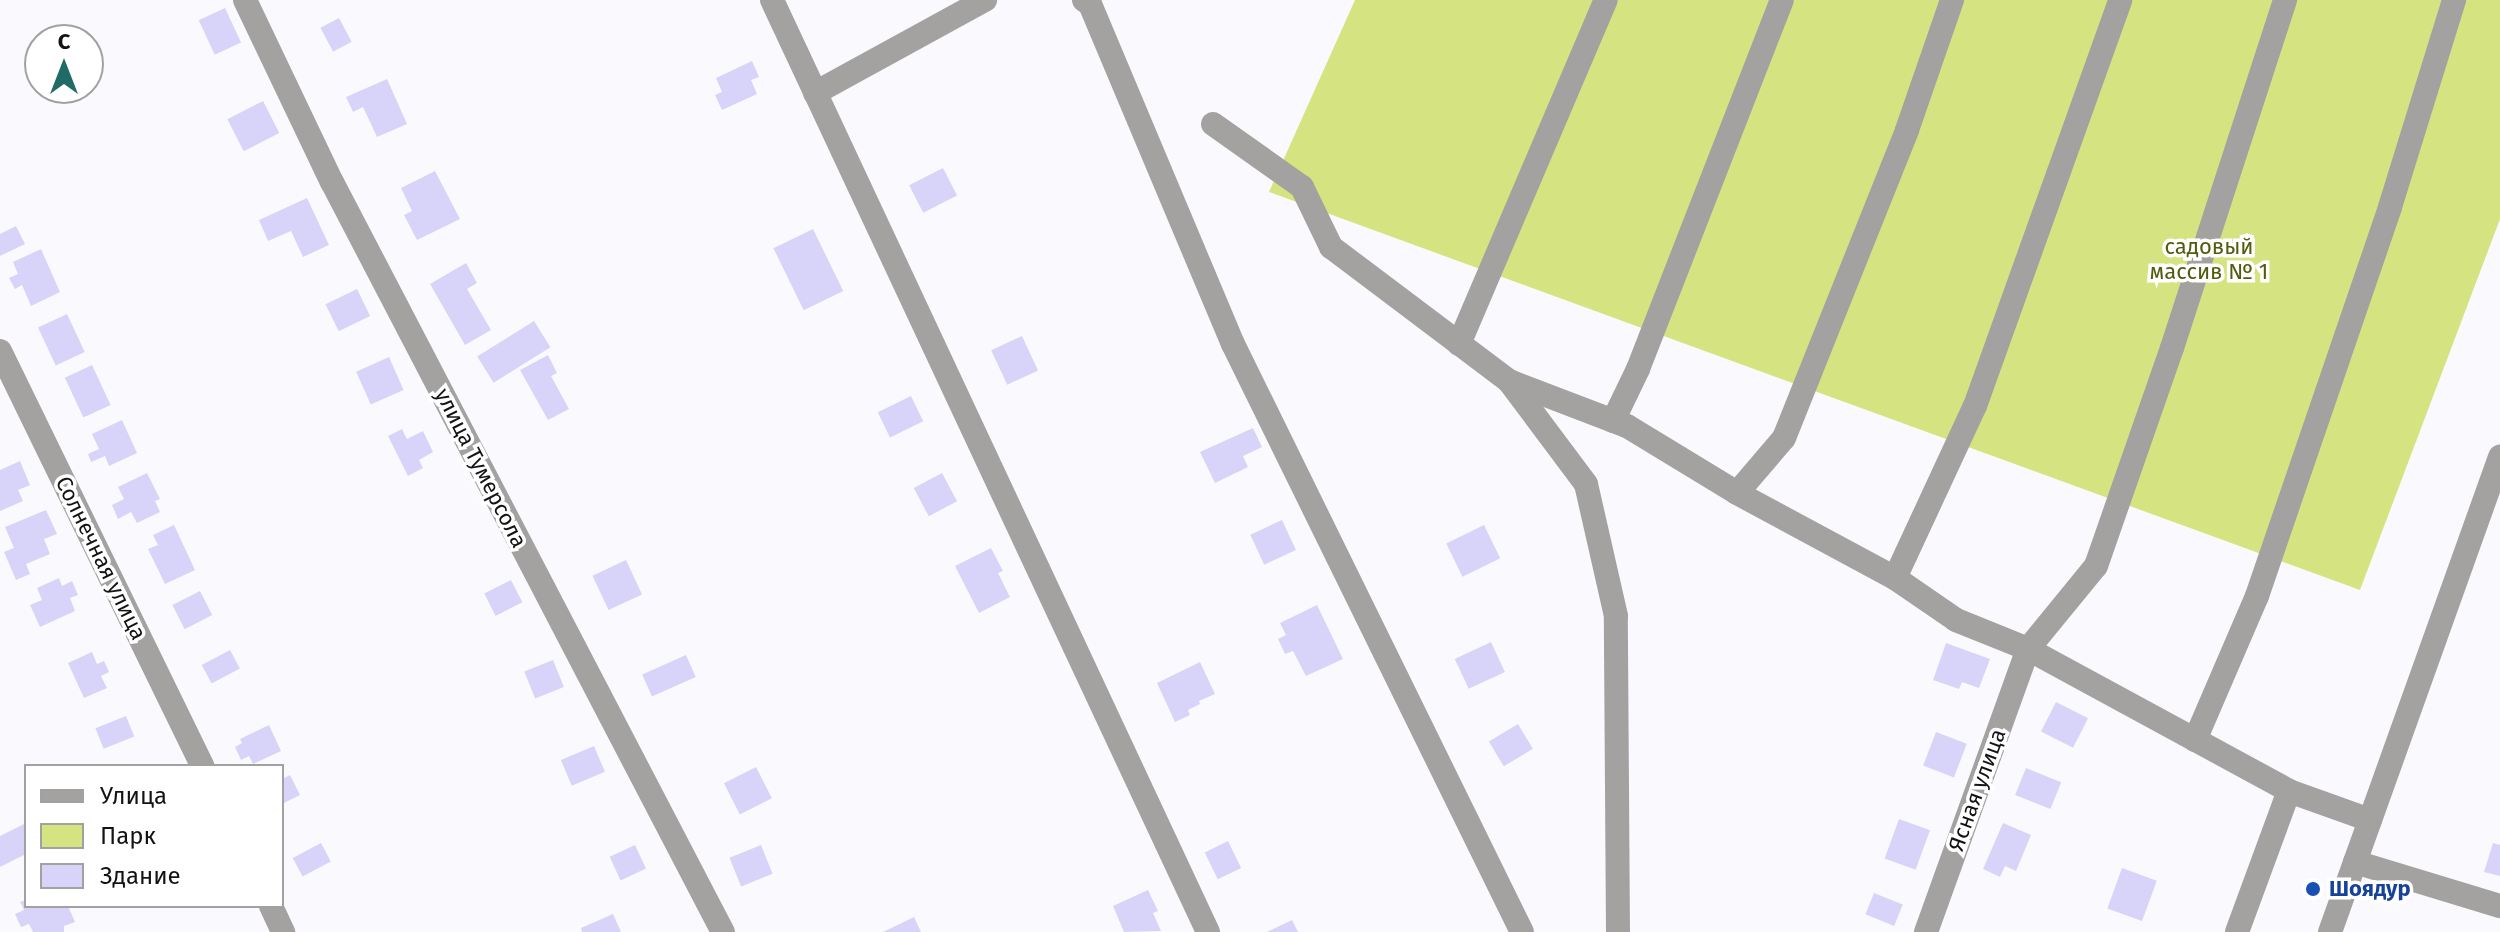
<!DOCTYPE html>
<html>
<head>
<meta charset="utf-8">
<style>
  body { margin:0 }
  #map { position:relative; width:2500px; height:932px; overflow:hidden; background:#fafafe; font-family:"Fira Sans",sans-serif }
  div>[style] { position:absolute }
  .green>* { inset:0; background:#d6e381 }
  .building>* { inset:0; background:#d8d3f9; transform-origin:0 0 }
  .minor>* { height:24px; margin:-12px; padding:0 12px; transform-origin:12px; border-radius:12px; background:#a3a2a1 }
  .dots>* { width:22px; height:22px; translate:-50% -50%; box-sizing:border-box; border:4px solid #fff; border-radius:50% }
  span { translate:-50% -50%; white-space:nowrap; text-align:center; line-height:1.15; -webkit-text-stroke:7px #fff; paint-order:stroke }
  .park-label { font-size:22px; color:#545b0f }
  .street-label { font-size:22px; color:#131314 }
  .transit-label { font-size:22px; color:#164399; font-weight:700 }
  .left { translate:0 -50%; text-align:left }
  .legend { position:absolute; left:24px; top:764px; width:260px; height:144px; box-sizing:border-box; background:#fff; border:2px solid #a1a1a1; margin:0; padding:10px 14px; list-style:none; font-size:24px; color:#131314 }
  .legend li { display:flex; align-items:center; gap:16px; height:40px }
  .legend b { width:40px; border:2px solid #a1a1a1 }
  .north { position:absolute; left:24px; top:24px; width:80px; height:80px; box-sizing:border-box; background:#fff; border:2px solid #a1a1a1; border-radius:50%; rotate:0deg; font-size:22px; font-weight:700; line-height:32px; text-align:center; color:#131314 }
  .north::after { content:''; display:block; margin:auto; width:28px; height:36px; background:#216b66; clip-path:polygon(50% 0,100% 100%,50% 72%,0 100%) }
</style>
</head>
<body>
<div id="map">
  <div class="green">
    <i style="clip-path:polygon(1355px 0,2500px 0,2500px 219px,2360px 590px,1269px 192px)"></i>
  </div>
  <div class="building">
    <i style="left:225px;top:8px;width:38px;height:29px;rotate:65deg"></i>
    <i style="left:339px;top:18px;width:27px;height:21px;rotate:62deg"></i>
    <i style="clip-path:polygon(752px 61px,759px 77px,751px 80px,757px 94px,722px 110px,715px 95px,722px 92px,716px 78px)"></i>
    <i style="clip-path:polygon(387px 79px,407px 124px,377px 137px,363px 107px,353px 112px,346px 97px)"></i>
    <i style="left:263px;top:101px;width:36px;height:40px;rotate:63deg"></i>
    <i style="left:943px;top:168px;width:31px;height:38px;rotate:63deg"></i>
    <i style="clip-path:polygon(435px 171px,460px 219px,417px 240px,404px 215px,412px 211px,401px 188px)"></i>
    <i style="clip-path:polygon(307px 198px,329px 245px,303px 257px,291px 231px,268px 241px,259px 220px)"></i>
    <i style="clip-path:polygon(16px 226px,25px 244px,0 256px,0 234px)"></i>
    <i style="left:813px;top:229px;width:69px;height:44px;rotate:64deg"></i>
    <i style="clip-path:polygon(41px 249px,60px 292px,31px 306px,22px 285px,15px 289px,9px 278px,18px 274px,13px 262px)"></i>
    <i style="clip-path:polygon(466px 263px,477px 283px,467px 289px,491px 330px,465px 345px,430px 284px)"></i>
    <i style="left:357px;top:289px;width:30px;height:35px;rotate:64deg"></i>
    <i style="left:67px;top:314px;width:42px;height:32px;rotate:65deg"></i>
    <i style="left:534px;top:321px;width:31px;height:67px;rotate:58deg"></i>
    <i style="left:1022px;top:336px;width:38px;height:34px;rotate:65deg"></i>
    <i style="clip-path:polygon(548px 355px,557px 373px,551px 376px,569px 409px,548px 420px,520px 370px)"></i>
    <i style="left:389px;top:357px;width:36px;height:36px;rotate:66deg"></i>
    <i style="left:92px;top:365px;width:44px;height:30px;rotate:65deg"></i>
    <i style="left:911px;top:396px;width:28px;height:37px;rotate:64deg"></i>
    <i style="clip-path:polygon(122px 420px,137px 453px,109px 466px,105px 456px,91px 462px,88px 454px,99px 449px,92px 434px)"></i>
    <i style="clip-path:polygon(1253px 428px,1262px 447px,1243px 456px,1248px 467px,1215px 483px,1200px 452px)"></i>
    <i style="clip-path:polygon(402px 429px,407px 439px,423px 431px,433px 452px,419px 460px,423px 468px,408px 476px,388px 436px)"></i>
    <i style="clip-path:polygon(20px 461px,30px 485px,18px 490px,23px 501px,0 511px,0 470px)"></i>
    <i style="clip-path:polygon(147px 473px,160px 499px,155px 501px,160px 512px,137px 523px,131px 512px,118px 519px,112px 505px,124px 499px,118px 487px)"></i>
    <i style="left:942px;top:473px;width:32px;height:32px;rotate:62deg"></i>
    <i style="clip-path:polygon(46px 510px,57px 534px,44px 539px,50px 554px,26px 564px,30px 574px,16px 580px,4px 552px,14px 548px,5px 527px)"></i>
    <i style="left:1282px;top:520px;width:33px;height:35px;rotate:65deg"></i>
    <i style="clip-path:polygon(174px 525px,195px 570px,165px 584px,148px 549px,158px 545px,153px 535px)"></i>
    <i style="left:1484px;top:525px;width:37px;height:42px;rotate:64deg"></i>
    <i style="clip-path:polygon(991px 548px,1003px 571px,998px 573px,1010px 597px,979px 613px,955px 566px)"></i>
    <i style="left:626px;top:560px;width:38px;height:37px;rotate:65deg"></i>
    <i style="clip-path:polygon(59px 578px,62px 586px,72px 581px,78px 595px,70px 598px,75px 611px,40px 627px,30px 605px,42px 600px,37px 588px)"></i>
    <i style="left:511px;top:580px;width:25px;height:30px;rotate:63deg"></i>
    <i style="left:200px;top:591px;width:27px;height:31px;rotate:63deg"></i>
    <i style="clip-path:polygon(1317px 605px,1343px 659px,1306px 676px,1293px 651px,1285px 654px,1278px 639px,1286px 635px,1280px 623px)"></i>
    <i style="left:1491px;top:642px;width:33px;height:40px;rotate:65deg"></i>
    <i style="clip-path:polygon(1946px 643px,1990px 659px,1979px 688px,1962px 682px,1959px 689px,1933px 680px)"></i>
    <i style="left:230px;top:650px;width:21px;height:32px;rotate:62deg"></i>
    <i style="clip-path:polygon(92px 652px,97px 664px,104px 661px,109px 672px,101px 676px,107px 688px,84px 698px,68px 663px)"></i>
    <i style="left:686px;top:655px;width:24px;height:48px;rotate:66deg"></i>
    <i style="left:553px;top:660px;width:29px;height:31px;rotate:68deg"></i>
    <i style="clip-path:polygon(1200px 662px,1215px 694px,1199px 701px,1200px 704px,1188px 710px,1190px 715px,1175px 722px,1157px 683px)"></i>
    <i style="left:2056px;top:702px;width:36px;height:33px;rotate:27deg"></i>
    <i style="left:126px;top:716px;width:22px;height:33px;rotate:68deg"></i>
    <i style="left:1518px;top:724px;width:29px;height:34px;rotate:59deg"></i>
    <i style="clip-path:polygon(269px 725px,281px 751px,253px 764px,249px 756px,241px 760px,235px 747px,242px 743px,240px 739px)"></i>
    <i style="left:1936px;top:732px;width:33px;height:36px;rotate:21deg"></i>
    <i style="left:594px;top:746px;width:28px;height:36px;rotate:67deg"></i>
    <i style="left:756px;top:767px;width:35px;height:36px;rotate:63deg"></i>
    <i style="left:2026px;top:768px;width:38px;height:29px;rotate:22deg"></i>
    <i style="clip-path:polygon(290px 775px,300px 795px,282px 804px,282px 779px)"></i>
    <i style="left:1899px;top:819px;width:33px;height:42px;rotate:20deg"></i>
    <i style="clip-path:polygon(26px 823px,26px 854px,0 867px,0 836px)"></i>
    <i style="clip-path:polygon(2003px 823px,2031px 835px,2016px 871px,2005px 866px,2000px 877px,1983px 869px)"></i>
    <i style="left:1228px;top:841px;width:30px;height:26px;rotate:64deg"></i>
    <i style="left:321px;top:843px;width:21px;height:32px;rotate:62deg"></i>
    <i style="clip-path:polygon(2493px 843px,2500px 845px,2500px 876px,2484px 872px)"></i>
    <i style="left:635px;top:845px;width:26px;height:28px;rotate:65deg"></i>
    <i style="left:761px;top:845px;width:31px;height:34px;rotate:68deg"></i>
    <i style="left:2122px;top:868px;width:37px;height:43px;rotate:20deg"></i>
    <i style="clip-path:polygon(1148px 890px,1158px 911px,1153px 913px,1161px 931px,1124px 932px,1113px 906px)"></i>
    <i style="left:1874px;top:893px;width:31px;height:23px;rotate:22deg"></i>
    <i style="clip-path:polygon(26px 900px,26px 906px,68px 906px,75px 922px,64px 926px,64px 932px,33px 932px,29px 924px,21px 927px,15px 914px,24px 910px,20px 902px)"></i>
    <i style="clip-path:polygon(613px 914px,621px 932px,582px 932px,581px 928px)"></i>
    <i style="clip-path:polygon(914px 917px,921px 932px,883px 932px)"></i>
    <i style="clip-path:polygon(1292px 920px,1298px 932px,1267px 932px)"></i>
  </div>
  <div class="minor">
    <i style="left:245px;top:0;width:202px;rotate:64.5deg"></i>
    <i style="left:332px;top:182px;width:846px;rotate:62.47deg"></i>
    <i style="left:772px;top:0;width:1029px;rotate:64.93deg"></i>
    <i style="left:1084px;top:0;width:7px;rotate:34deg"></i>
    <i style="left:1090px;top:4px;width:369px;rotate:67.2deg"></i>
    <i style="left:1233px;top:344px;width:655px;rotate:63.83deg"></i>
    <i style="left:815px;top:93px;width:194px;rotate:-28.7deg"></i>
    <i style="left:1213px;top:124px;width:109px;rotate:35.3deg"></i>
    <i style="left:1302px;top:187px;width:67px;rotate:64.2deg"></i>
    <i style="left:1331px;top:247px;width:223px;rotate:37deg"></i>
    <i style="left:1459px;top:344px;width:374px;rotate:-66.9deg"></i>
    <i style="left:0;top:351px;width:462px;rotate:64deg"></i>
    <i style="left:1613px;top:421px;width:58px;rotate:-64.3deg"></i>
    <i style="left:1638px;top:369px;width:396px;rotate:-68.7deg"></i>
    <i style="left:1737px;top:493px;width:72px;rotate:-49.5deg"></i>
    <i style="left:1784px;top:438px;width:332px;rotate:-68.2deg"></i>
    <i style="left:1907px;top:130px;width:138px;rotate:-70.9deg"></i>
    <i style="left:1895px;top:578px;width:190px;rotate:-65.1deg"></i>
    <i style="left:1975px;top:406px;width:431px;rotate:-70.3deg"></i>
    <i style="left:2195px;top:740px;width:157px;rotate:-66.7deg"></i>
    <i style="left:2257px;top:596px;width:411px;rotate:-71.1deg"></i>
    <i style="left:2390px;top:207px;width:217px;rotate:-72.8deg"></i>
    <i style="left:2355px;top:862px;width:152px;rotate:16.9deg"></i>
    <i style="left:271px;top:906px;width:29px;rotate:65deg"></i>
    <i style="left:1618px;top:932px;width:316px;rotate:-90.4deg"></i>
    <i style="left:1616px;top:616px;width:135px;rotate:-102.8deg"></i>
    <i style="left:1586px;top:484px;width:129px;rotate:-126.8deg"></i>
    <i style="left:1509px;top:381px;width:126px;rotate:20.9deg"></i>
    <i style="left:1627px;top:426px;width:129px;rotate:31.3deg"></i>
    <i style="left:1737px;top:493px;width:179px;rotate:28.3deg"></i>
    <i style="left:1895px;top:578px;width:74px;rotate:34.5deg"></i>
    <i style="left:1956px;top:620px;width:78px;rotate:21.9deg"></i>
    <i style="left:2028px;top:649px;width:297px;rotate:28.5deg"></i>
    <i style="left:2289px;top:791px;width:86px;rotate:19.7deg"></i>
    <i style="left:1926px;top:932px;width:301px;rotate:-70.2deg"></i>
    <i style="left:2028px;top:649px;width:107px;rotate:-50.7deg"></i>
    <i style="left:2096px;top:566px;width:231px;rotate:-70.8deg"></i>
    <i style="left:2172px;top:348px;width:366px;rotate:-72deg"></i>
    <i style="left:2237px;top:932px;width:150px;rotate:-69.8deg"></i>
    <i style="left:2330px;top:932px;width:505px;rotate:-70.31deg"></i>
  </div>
  <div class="dots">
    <i style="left:2313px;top:889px;background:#1a4fb4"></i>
  </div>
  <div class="park-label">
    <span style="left:2209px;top:259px">садовый<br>массив № 1</span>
  </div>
  <div class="street-label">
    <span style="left:481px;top:468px;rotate:63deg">улица Тумерсола</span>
    <span style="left:101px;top:558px;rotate:64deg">Солнечная улица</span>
    <span style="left:1977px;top:790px;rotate:-70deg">Ясная улица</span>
  </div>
  <div class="transit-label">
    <span class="left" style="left:2329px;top:889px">Шоядур</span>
  </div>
  <ul class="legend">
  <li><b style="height:10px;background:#a3a2a1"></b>Улица</li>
  <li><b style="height:22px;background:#d6e381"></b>Парк</li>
  <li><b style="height:22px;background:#d8d3f9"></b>Здание</li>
  </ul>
  <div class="north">С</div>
</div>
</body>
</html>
